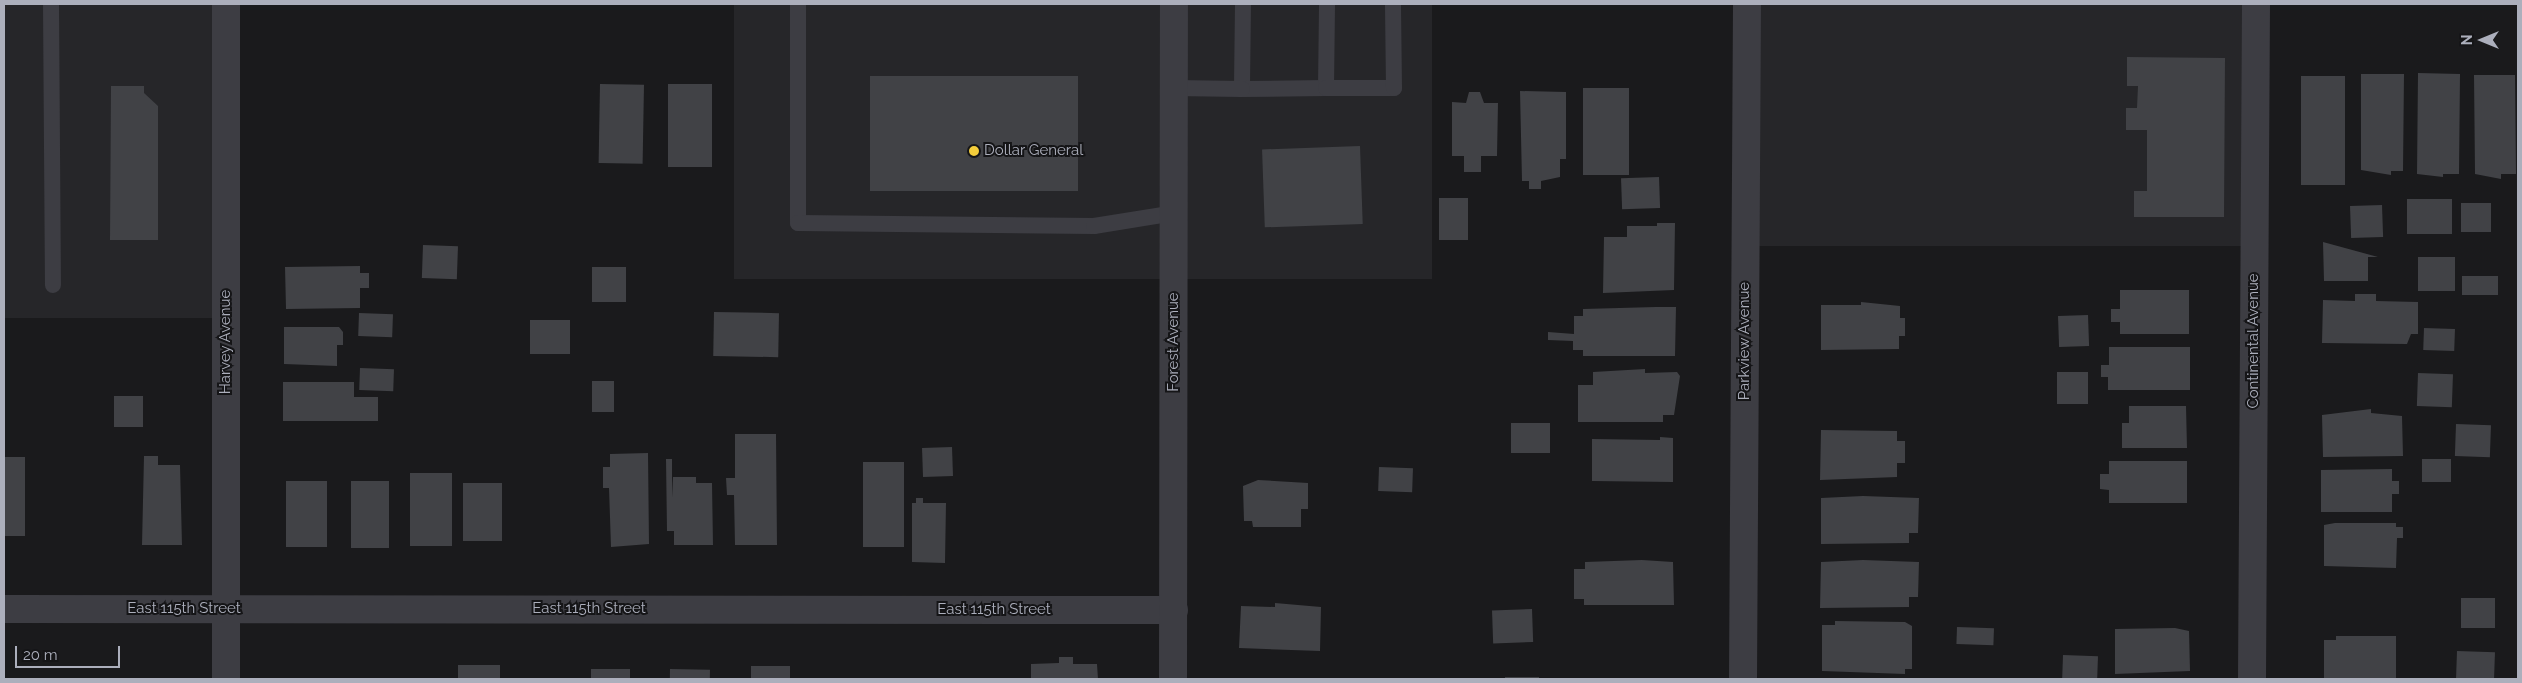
<!DOCTYPE html>
<html>
<head>
<meta charset="utf-8">
<style>
  body { margin:0 }
  #map { position:relative; width:2522px; height:683px; overflow:hidden; background:#1a1a1c; font-family:Raleway,sans-serif }
  div>[style] { position:absolute }
  .built>* { inset:0; background:#262629; transform-origin:0 0 }
  .building>* { inset:0; background:#414246; transform-origin:0 0 }
  .service>* { height:16px; margin:-8px; padding:0 8px; transform-origin:8px; border-radius:8px; background:#3d3d43 }
  .minor>* { height:28px; margin:-14px; padding:0 14px; transform-origin:14px; border-radius:14px; background:#3d3d43 }
  .dots>* { width:14px; height:14px; translate:-50% -50%; box-sizing:border-box; border:2px solid #151517; border-radius:50% }
  span { translate:-50% -50%; white-space:nowrap; text-align:center; line-height:1.15; -webkit-text-stroke:4px #151517; paint-order:stroke }
  .poi-label { font-size:15px; color:#acafbc }
  .left { translate:0 -50%; text-align:left }
  .street-label { font-size:15px; color:#acafbc }
  .frame { position:absolute; inset:0; border:5px solid #acafbc; pointer-events:none }
  .north { position:absolute; left:2457px; top:15px; width:50px; height:50px; -webkit-text-stroke:4px #151517; paint-order:stroke; rotate:270deg; font-size:14px; font-weight:700; line-height:20px; text-align:center; color:#acafbc }
  .north::after { content:''; display:block; margin:auto; width:18px; height:22px; background:#acafbc; clip-path:polygon(50% 0,100% 100%,50% 72%,0 100%) }
  .scale { position:absolute; left:15px; top:646px; width:105px; height:22px; box-sizing:border-box; border:2px solid #acafbc; border-top:0; padding-left:6px; font-size:15px; line-height:18px; white-space:nowrap; color:#acafbc; -webkit-text-stroke:4px #151517; paint-order:stroke }
</style>
</head>
<body>
<div id="map">
  <div class="built">
    <i style="left:4px;top:4px;width:222px;height:314px"></i>
    <i style="left:734px;top:4px;width:698px;height:275px"></i>
    <i style="left:1747px;top:4px;width:509px;height:242px"></i>
  </div>
  <div class="building">
    <i style="clip-path:polygon(2127px 57px,2225px 58px,2224px 217px,2134px 217px,2134px 191px,2147px 191px,2147px 130px,2126px 130px,2126px 108px,2137px 108px,2138px 86px,2127px 86px)"></i>
    <i style="clip-path:polygon(2418px 73px,2460px 74px,2459px 174px,2443px 174px,2443px 177px,2417px 174px)"></i>
    <i style="clip-path:polygon(2361px 74px,2404px 74px,2403px 171px,2391px 171px,2391px 175px,2361px 170px)"></i>
    <i style="clip-path:polygon(2474px 75px,2515px 75px,2516px 174px,2501px 174px,2501px 179px,2475px 174px)"></i>
    <i style="left:1078px;top:76px;width:115px;height:208px;rotate:90deg"></i>
    <i style="left:2301px;top:76px;width:44px;height:109px"></i>
    <i style="left:600px;top:84px;width:44px;height:79px;rotate:1deg"></i>
    <i style="left:668px;top:84px;width:44px;height:83px"></i>
    <i style="clip-path:polygon(111px 86px,144px 86px,144px 93px,158px 106px,158px 240px,110px 240px)"></i>
    <i style="left:1583px;top:88px;width:46px;height:87px"></i>
    <i style="clip-path:polygon(1520px 91px,1566px 92px,1566px 159px,1560px 159px,1560px 177px,1541px 181px,1541px 189px,1529px 189px,1529px 181px,1522px 181px)"></i>
    <i style="clip-path:polygon(1469px 92px,1480px 92px,1484px 103px,1498px 103px,1497px 156px,1481px 156px,1481px 172px,1464px 172px,1464px 156px,1452px 156px,1452px 102px,1466px 103px)"></i>
    <i style="left:1360px;top:146px;width:78px;height:98px;rotate:88deg"></i>
    <i style="left:1659px;top:177px;width:31px;height:38px;rotate:88deg"></i>
    <i style="left:1439px;top:198px;width:29px;height:42px"></i>
    <i style="left:2407px;top:199px;width:45px;height:35px"></i>
    <i style="left:2461px;top:203px;width:30px;height:29px"></i>
    <i style="left:2382px;top:205px;width:32px;height:32px;rotate:88deg"></i>
    <i style="clip-path:polygon(1657px 223px,1675px 223px,1674px 290px,1603px 293px,1604px 237px,1627px 237px,1627px 226px,1657px 226px)"></i>
    <i style="clip-path:polygon(2323px 242px,2378px 257px,2368px 257px,2368px 281px,2324px 281px)"></i>
    <i style="left:423px;top:245px;width:35px;height:33px;rotate:2deg"></i>
    <i style="left:2418px;top:257px;width:37px;height:34px"></i>
    <i style="clip-path:polygon(360px 266px,360px 273px,369px 273px,369px 288px,360px 288px,360px 308px,286px 309px,285px 267px)"></i>
    <i style="left:592px;top:267px;width:34px;height:35px"></i>
    <i style="left:2498px;top:276px;width:19px;height:36px;rotate:90deg"></i>
    <i style="clip-path:polygon(2120px 290px,2189px 290px,2189px 334px,2120px 334px,2120px 322px,2111px 322px,2111px 309px,2120px 309px)"></i>
    <i style="clip-path:polygon(2355px 294px,2376px 294px,2376px 301px,2418px 302px,2418px 334px,2411px 334px,2407px 344px,2322px 343px,2323px 300px,2355px 301px)"></i>
    <i style="clip-path:polygon(1861px 302px,1900px 306px,1900px 318px,1905px 318px,1905px 336px,1899px 336px,1899px 349px,1821px 350px,1821px 305px,1861px 305px)"></i>
    <i style="clip-path:polygon(1656px 307px,1676px 307px,1675px 356px,1583px 356px,1583px 350px,1573px 350px,1573px 341px,1548px 340px,1548px 332px,1574px 334px,1574px 316px,1583px 316px,1583px 309px)"></i>
    <i style="left:714px;top:312px;width:65px;height:44px;rotate:1deg"></i>
    <i style="left:359px;top:313px;width:34px;height:23px;rotate:2deg"></i>
    <i style="left:2088px;top:315px;width:31px;height:30px;rotate:88deg"></i>
    <i style="left:530px;top:320px;width:40px;height:34px"></i>
    <i style="clip-path:polygon(284px 327px,339px 327px,343px 332px,343px 345px,337px 345px,337px 366px,284px 364px)"></i>
    <i style="left:2424px;top:328px;width:31px;height:22px;rotate:2deg"></i>
    <i style="clip-path:polygon(2109px 347px,2190px 347px,2190px 390px,2108px 390px,2108px 377px,2101px 377px,2101px 365px,2109px 365px)"></i>
    <i style="left:360px;top:368px;width:34px;height:22px;rotate:2deg"></i>
    <i style="clip-path:polygon(1645px 369px,1645px 373px,1677px 372px,1680px 376px,1674px 415px,1663px 415px,1663px 422px,1578px 422px,1578px 385px,1593px 385px,1593px 372px)"></i>
    <i style="left:2057px;top:372px;width:31px;height:32px"></i>
    <i style="left:2418px;top:373px;width:35px;height:33px;rotate:2deg"></i>
    <i style="left:592px;top:381px;width:22px;height:31px"></i>
    <i style="clip-path:polygon(283px 382px,354px 382px,354px 397px,378px 397px,378px 421px,283px 421px)"></i>
    <i style="left:114px;top:396px;width:29px;height:31px"></i>
    <i style="clip-path:polygon(2129px 406px,2186px 406px,2187px 448px,2122px 448px,2122px 423px,2129px 423px)"></i>
    <i style="clip-path:polygon(2371px 409px,2371px 413px,2402px 416px,2403px 456px,2323px 457px,2322px 415px)"></i>
    <i style="left:1550px;top:423px;width:30px;height:39px;rotate:90deg"></i>
    <i style="left:2456px;top:424px;width:35px;height:32px;rotate:2deg"></i>
    <i style="clip-path:polygon(1821px 430px,1897px 431px,1897px 441px,1905px 441px,1905px 463px,1897px 463px,1897px 477px,1820px 480px)"></i>
    <i style="clip-path:polygon(735px 434px,776px 434px,777px 545px,735px 545px,734px 495px,727px 495px,726px 478px,735px 478px)"></i>
    <i style="clip-path:polygon(1660px 437px,1673px 438px,1673px 482px,1592px 481px,1592px 439px,1660px 440px)"></i>
    <i style="left:952px;top:447px;width:29px;height:30px;rotate:88deg"></i>
    <i style="clip-path:polygon(648px 453px,649px 544px,611px 547px,609px 488px,603px 488px,603px 467px,610px 467px,610px 454px)"></i>
    <i style="clip-path:polygon(144px 456px,158px 456px,158px 465px,180px 465px,182px 545px,142px 545px)"></i>
    <i style="left:4px;top:457px;width:21px;height:79px"></i>
    <i style="clip-path:polygon(666px 459px,672px 459px,672px 498px,673px 477px,696px 477px,696px 483px,712px 483px,713px 545px,674px 545px,674px 531px,667px 531px)"></i>
    <i style="left:2422px;top:459px;width:29px;height:23px"></i>
    <i style="clip-path:polygon(2109px 461px,2187px 461px,2187px 503px,2109px 503px,2109px 490px,2100px 489px,2100px 474px,2109px 474px)"></i>
    <i style="left:863px;top:462px;width:41px;height:85px"></i>
    <i style="left:1379px;top:467px;width:34px;height:24px;rotate:2deg"></i>
    <i style="clip-path:polygon(2392px 469px,2392px 481px,2399px 481px,2399px 494px,2392px 494px,2392px 512px,2321px 512px,2321px 470px)"></i>
    <i style="left:452px;top:473px;width:73px;height:42px;rotate:90deg"></i>
    <i style="clip-path:polygon(1258px 480px,1308px 483px,1308px 509px,1301px 509px,1301px 527px,1253px 527px,1252px 521px,1244px 521px,1243px 486px)"></i>
    <i style="left:286px;top:481px;width:41px;height:66px"></i>
    <i style="left:351px;top:481px;width:38px;height:67px"></i>
    <i style="left:463px;top:483px;width:39px;height:58px"></i>
    <i style="clip-path:polygon(1863px 496px,1919px 498px,1918px 533px,1909px 533px,1909px 543px,1821px 544px,1821px 498px)"></i>
    <i style="clip-path:polygon(916px 498px,923px 498px,923px 503px,946px 503px,945px 563px,912px 562px,912px 503px,916px 503px)"></i>
    <i style="clip-path:polygon(2335px 523px,2396px 523px,2396px 527px,2403px 527px,2403px 538px,2397px 538px,2396px 568px,2324px 566px,2324px 525px)"></i>
    <i style="clip-path:polygon(1642px 560px,1673px 562px,1674px 605px,1584px 605px,1584px 599px,1574px 599px,1574px 569px,1585px 569px,1585px 562px)"></i>
    <i style="clip-path:polygon(1863px 560px,1919px 562px,1918px 597px,1909px 597px,1909px 607px,1820px 608px,1821px 562px)"></i>
    <i style="left:2461px;top:598px;width:34px;height:30px"></i>
    <i style="clip-path:polygon(1275px 603px,1321px 607px,1320px 651px,1239px 648px,1241px 606px,1275px 607px)"></i>
    <i style="left:1532px;top:609px;width:33px;height:40px;rotate:88deg"></i>
    <i style="clip-path:polygon(1835px 621px,1905px 622px,1912px 626px,1912px 669px,1905px 669px,1905px 674px,1822px 671px,1822px 625px,1835px 625px)"></i>
    <i style="left:1957px;top:627px;width:37px;height:17px;rotate:2deg"></i>
    <i style="clip-path:polygon(2175px 628px,2189px 631px,2190px 671px,2115px 674px,2115px 629px)"></i>
    <i style="clip-path:polygon(2336px 636px,2396px 636px,2396px 679px,2324px 679px,2324px 640px,2336px 640px)"></i>
    <i style="left:2457px;top:651px;width:38px;height:28px;rotate:2deg"></i>
    <i style="left:2063px;top:655px;width:35px;height:24px;rotate:2deg"></i>
    <i style="clip-path:polygon(1059px 657px,1073px 657px,1073px 664px,1097px 664px,1098px 679px,1031px 679px,1031px 664px,1059px 663px)"></i>
    <i style="left:458px;top:665px;width:42px;height:14px"></i>
    <i style="left:751px;top:666px;width:39px;height:13px"></i>
    <i style="left:591px;top:669px;width:39px;height:10px"></i>
    <i style="left:670px;top:669px;width:40px;height:10px;rotate:1deg"></i>
    <i style="left:1505px;top:677px;width:34px;height:2px"></i>
  </div>
  <div class="service">
    <i style="left:51px;top:4px;width:281px;rotate:89.6deg"></i>
    <i style="left:798px;top:4px;width:219px;rotate:90deg"></i>
    <i style="left:798px;top:223px;width:296px;rotate:0.6deg"></i>
    <i style="left:1094px;top:226px;width:81px;rotate:-9.2deg"></i>
    <i style="left:1243px;top:4px;width:85px;rotate:90.7deg"></i>
    <i style="left:1242px;top:89px;width:84px;rotate:-0.7deg"></i>
    <i style="left:1326px;top:88px;width:84px;rotate:-89.3deg"></i>
    <i style="left:1174px;top:88px;width:68px;rotate:0.8deg"></i>
    <i style="left:1326px;top:88px;width:68px"></i>
    <i style="left:1394px;top:88px;width:84px;rotate:-90.7deg"></i>
  </div>
  <div class="minor">
    <i style="left:4px;top:609px;width:1170px;rotate:0.05deg"></i>
    <i style="left:226px;top:679px;width:675px;rotate:-90deg"></i>
    <i style="left:1173px;top:679px;width:675px;rotate:-89.92deg"></i>
    <i style="left:1743px;top:679px;width:675px;rotate:-89.66deg"></i>
    <i style="left:2252px;top:679px;width:675px;rotate:-89.66deg"></i>
  </div>
  <div class="dots">
    <i style="left:974px;top:151px;background:#f3cd3b"></i>
  </div>
  <div class="poi-label">
    <span class="left" style="left:984px;top:151px">Dollar General</span>
  </div>
  <div class="street-label">
    <span style="left:1745px;top:341px;rotate:-90deg">Parkview Avenue</span>
    <span style="left:2254px;top:341px;rotate:-90deg">Continental Avenue</span>
    <span style="left:226px;top:342px;rotate:-90deg">Harvey Avenue</span>
    <span style="left:1174px;top:342px;rotate:-90deg">Forest Avenue</span>
    <span style="left:184px;top:609px">East 115th Street</span>
    <span style="left:589px;top:609px">East 115th Street</span>
    <span style="left:994px;top:610px">East 115th Street</span>
  </div>
  <div class="frame"></div>
  <div class="north">N</div>
  <div class="scale">20 m</div>
</div>
</body>
</html>
